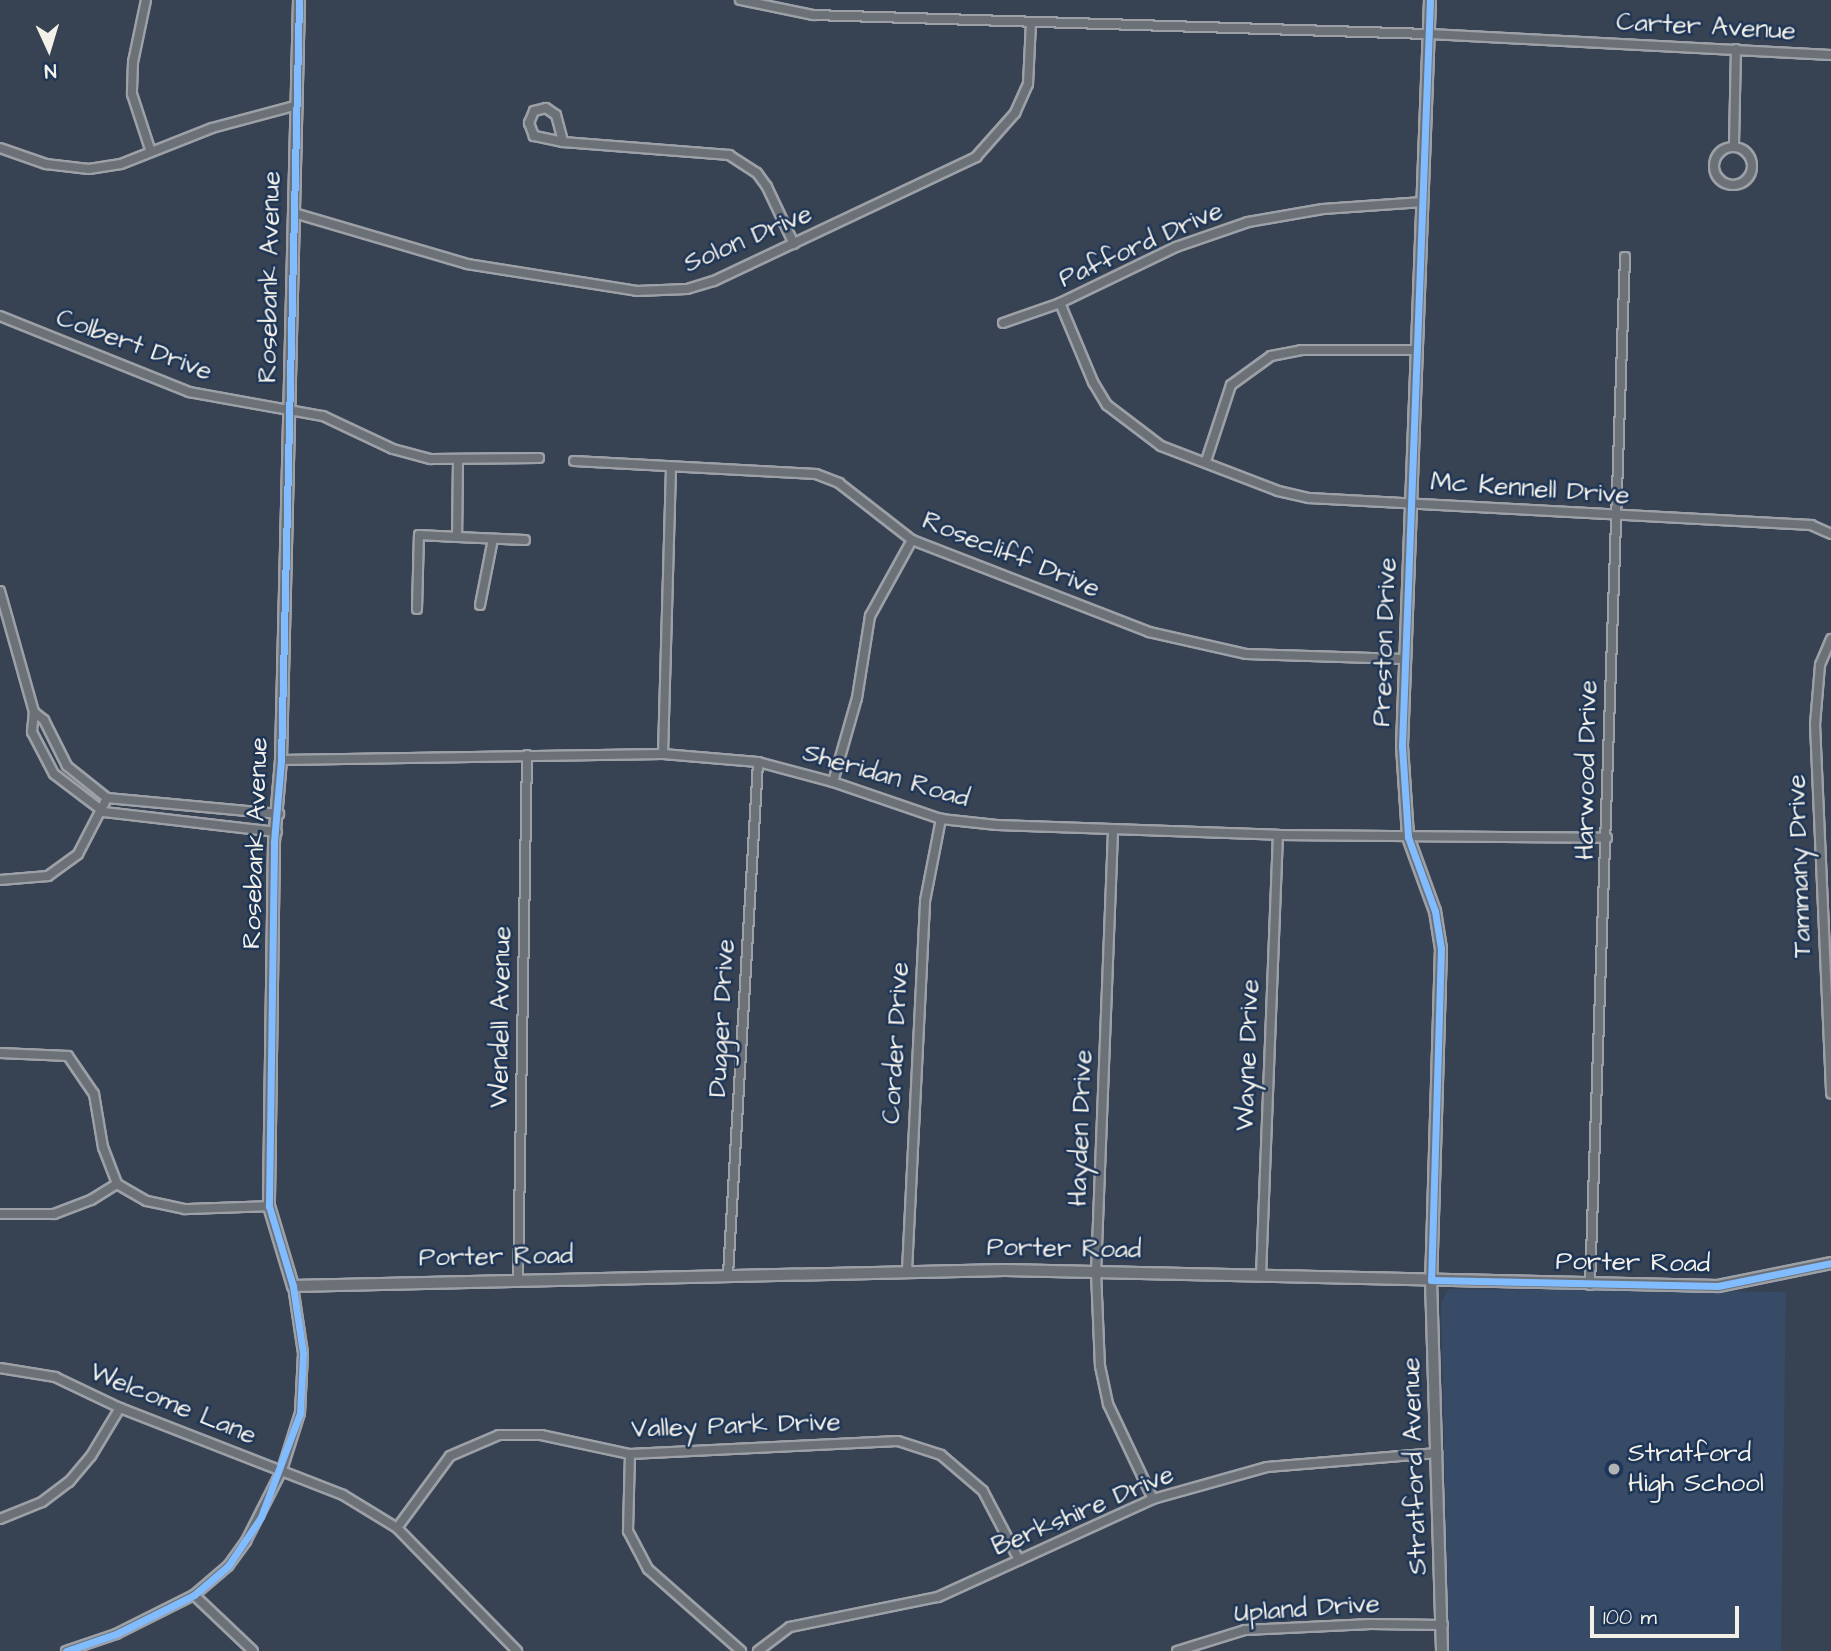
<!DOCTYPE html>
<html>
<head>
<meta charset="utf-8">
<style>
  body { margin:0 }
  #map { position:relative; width:1831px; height:1651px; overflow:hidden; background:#374253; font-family:"Architects Daughter",sans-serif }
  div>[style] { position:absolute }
  .built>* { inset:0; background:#374b66 }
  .roads { filter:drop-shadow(2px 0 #9da1a7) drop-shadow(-2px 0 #9da1a7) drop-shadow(0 2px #9da1a7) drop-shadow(0 -2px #9da1a7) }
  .street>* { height:8px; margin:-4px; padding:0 4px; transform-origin:4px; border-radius:4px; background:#6c7177 }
  .street>.ring { margin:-4px; padding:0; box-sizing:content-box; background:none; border:8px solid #6c7177; border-radius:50% }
  .secondary>* { height:10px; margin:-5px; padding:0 5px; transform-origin:5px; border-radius:5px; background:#6c7177 }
  .cycleway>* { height:7px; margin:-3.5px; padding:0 3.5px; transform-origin:3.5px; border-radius:3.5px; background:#80bcff }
  .dots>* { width:19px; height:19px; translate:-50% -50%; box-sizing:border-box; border:4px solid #1d3557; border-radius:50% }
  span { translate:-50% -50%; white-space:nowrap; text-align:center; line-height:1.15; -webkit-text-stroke:5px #1d3557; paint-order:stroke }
  .street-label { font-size:26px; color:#f4f1e8 }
  .poi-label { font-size:26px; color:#f4f1e8 }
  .left { translate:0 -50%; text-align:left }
  .north { position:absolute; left:14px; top:14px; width:70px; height:70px; -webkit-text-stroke:5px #1d3557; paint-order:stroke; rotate:176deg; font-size:19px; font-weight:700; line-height:28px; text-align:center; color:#f4f1e8 }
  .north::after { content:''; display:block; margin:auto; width:24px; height:32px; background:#f4f1e8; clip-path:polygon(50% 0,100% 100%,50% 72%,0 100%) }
  .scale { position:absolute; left:1590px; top:1606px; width:149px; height:32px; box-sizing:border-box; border:4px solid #f4f1e8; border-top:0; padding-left:9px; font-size:21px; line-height:24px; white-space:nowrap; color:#f4f1e8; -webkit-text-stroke:5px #1d3557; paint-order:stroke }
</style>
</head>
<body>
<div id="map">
  <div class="built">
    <i style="clip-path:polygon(1448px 1289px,1786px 1292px,1781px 1651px,1449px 1651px,1441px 1304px)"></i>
  </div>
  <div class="roads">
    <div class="street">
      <i style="left:146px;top:0;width:63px;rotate:101.8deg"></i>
      <i style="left:133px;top:62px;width:32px;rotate:92deg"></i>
      <i style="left:132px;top:94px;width:61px;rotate:71.9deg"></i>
      <i style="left:740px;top:0;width:75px;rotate:11.6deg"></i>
      <i style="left:813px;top:15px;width:616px;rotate:1.77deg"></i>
      <i style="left:1429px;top:34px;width:403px;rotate:3deg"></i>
      <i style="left:563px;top:142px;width:30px;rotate:-168deg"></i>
      <i style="left:534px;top:136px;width:14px;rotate:-111deg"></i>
      <i style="left:529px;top:123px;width:13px;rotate:-67deg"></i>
      <i style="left:534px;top:111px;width:12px;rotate:-14deg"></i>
      <i style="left:546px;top:108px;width:12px;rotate:35deg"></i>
      <i style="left:556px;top:115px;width:28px;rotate:75deg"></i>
      <i style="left:563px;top:142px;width:167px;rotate:4.5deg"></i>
      <i style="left:729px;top:155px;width:33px;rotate:33deg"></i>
      <i style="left:757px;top:173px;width:17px;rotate:54deg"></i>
      <i style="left:767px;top:187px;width:63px;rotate:64.7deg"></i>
      <i style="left:1734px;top:144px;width:95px;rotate:-88.8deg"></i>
      <i class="ring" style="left:1714px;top:147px;width:30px;height:30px"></i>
      <i style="left:0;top:148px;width:49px;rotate:19.2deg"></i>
      <i style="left:46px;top:164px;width:43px;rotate:6.6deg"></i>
      <i style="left:89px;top:169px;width:32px;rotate:-9deg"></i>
      <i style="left:121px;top:164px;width:98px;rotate:-21.6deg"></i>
      <i style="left:212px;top:128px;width:85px;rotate:-15deg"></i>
      <i style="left:294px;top:213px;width:180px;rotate:16.4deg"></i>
      <i style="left:467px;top:264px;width:172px;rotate:9deg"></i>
      <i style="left:637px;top:291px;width:50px;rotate:-2.3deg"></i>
      <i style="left:687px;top:289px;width:28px;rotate:-17deg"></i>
      <i style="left:714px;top:281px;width:290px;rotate:-25.3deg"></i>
      <i style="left:976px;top:157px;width:59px;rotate:-48.4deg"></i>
      <i style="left:1015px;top:113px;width:32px;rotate:-66deg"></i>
      <i style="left:1028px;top:84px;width:62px;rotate:-87.2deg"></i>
      <i style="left:1060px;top:303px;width:86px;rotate:67.3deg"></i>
      <i style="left:1093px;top:382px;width:27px;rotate:59deg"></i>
      <i style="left:1107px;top:405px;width:68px;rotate:37.2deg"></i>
      <i style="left:1161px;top:446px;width:125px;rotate:21deg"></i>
      <i style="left:1278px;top:491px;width:32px;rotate:13deg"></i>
      <i style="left:1309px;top:498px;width:503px;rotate:3.08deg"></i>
      <i style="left:1811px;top:525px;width:22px;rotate:24deg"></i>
      <i style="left:0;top:316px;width:204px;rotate:21.9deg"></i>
      <i style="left:189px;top:392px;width:136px;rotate:10.2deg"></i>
      <i style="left:323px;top:416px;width:77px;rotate:25.2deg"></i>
      <i style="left:393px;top:449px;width:39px;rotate:15deg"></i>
      <i style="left:431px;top:459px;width:108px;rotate:-0.5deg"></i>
      <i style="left:1003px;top:323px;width:60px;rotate:-19.3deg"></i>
      <i style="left:1060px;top:303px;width:129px;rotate:-25.8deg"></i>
      <i style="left:1176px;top:247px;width:76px;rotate:-19.1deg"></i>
      <i style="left:1248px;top:222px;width:76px;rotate:-9.8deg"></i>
      <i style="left:1323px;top:209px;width:100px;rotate:-4deg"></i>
      <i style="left:458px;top:460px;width:77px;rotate:90.7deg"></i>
      <i style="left:457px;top:537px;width:68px;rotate:2.5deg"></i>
      <i style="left:574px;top:461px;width:242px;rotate:3.1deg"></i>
      <i style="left:816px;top:474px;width:25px;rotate:21deg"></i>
      <i style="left:839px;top:483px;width:93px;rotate:38deg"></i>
      <i style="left:912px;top:540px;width:254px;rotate:21.2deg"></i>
      <i style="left:1149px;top:632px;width:99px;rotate:12.8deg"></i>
      <i style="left:1246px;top:654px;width:158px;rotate:1.8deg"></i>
      <i style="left:1206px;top:461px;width:80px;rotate:-71.8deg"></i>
      <i style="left:1231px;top:385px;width:49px;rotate:-35.9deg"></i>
      <i style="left:1271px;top:356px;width:31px;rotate:-11deg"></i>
      <i style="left:1301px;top:350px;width:116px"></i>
      <i style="left:0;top:591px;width:126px;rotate:74.3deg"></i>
      <i style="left:34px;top:712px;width:20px;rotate:96deg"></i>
      <i style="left:32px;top:732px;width:47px;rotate:62.4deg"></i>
      <i style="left:54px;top:774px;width:63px;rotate:37.2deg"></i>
      <i style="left:104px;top:812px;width:174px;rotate:6.6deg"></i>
      <i style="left:480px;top:605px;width:67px;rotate:-78.9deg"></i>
      <i style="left:417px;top:609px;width:74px;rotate:-88.5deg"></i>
      <i style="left:419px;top:535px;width:38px;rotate:3deg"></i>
      <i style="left:1831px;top:639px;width:28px;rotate:113deg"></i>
      <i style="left:1820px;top:665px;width:59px;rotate:94.8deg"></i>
      <i style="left:1815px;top:724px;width:370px;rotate:87.5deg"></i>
      <i style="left:34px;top:712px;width:13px;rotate:39deg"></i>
      <i style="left:44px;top:720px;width:51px;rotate:63.4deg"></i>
      <i style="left:67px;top:766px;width:51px;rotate:38.7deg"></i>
      <i style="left:107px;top:798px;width:173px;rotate:5.3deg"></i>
      <i style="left:663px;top:754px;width:285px;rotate:-88.4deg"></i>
      <i style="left:281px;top:760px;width:382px;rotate:-0.9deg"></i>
      <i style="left:663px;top:754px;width:95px;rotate:4.8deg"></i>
      <i style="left:758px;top:762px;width:78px;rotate:14.9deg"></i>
      <i style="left:833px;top:782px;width:114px;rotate:18.9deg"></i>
      <i style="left:941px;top:819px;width:56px;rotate:6.1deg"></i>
      <i style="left:997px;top:825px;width:281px;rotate:2deg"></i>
      <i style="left:1278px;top:835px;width:329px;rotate:0.5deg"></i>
      <i style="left:833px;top:782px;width:87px;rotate:-74.1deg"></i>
      <i style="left:857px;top:698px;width:83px;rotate:-81deg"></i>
      <i style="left:870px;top:616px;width:87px;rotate:-61.1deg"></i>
      <i style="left:1113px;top:831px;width:441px;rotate:92.2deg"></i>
      <i style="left:1096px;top:1272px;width:94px;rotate:87.6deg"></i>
      <i style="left:1100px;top:1366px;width:39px;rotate:78deg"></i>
      <i style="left:1108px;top:1404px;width:105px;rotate:64.7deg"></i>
      <i style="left:0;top:880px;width:48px;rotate:-4.8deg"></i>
      <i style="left:48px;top:876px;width:37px;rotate:-36deg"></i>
      <i style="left:78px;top:854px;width:63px;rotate:-62.6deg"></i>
      <i style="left:0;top:1053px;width:68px;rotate:2.5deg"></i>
      <i style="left:68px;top:1056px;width:46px;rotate:55.6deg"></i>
      <i style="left:94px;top:1094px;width:54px;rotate:80.4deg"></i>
      <i style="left:103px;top:1147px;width:40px;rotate:69deg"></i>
      <i style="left:0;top:1214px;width:54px"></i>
      <i style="left:54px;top:1214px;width:40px;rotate:-21deg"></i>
      <i style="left:91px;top:1200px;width:31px;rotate:-32deg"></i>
      <i style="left:117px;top:1184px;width:34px;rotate:30deg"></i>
      <i style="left:147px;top:1201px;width:39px;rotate:12deg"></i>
      <i style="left:185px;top:1209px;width:84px;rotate:-2deg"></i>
      <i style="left:907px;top:1271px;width:370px;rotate:-87.2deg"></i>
      <i style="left:925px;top:901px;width:84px;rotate:-79deg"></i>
      <i style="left:728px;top:1275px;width:514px;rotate:-86.65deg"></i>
      <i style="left:1261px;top:1276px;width:441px;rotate:-87.8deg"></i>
      <i style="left:518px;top:1280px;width:525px;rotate:-89.02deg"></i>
      <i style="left:1590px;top:1285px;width:1029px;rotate:-88.05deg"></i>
      <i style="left:0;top:1368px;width:56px;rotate:9.3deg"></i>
      <i style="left:55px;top:1377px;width:72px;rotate:25.5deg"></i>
      <i style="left:120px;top:1408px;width:239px;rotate:21.3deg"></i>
      <i style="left:343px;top:1495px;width:63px;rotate:31.4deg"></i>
      <i style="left:397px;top:1528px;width:172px;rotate:45.7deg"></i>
      <i style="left:630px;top:1454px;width:77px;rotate:91.5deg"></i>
      <i style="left:628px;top:1531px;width:43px;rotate:62.2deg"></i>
      <i style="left:648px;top:1569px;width:124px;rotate:41.4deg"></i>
      <i style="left:0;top:1519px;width:45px;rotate:-22deg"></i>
      <i style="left:42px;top:1502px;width:34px;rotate:-37deg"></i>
      <i style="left:69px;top:1482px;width:34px;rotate:-50deg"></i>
      <i style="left:91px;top:1456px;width:56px;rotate:-58.9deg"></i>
      <i style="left:397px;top:1528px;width:89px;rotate:-53.6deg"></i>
      <i style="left:450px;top:1456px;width:53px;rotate:-23.2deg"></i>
      <i style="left:499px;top:1435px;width:42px"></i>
      <i style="left:541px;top:1435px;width:91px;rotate:12.1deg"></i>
      <i style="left:630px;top:1454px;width:268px;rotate:-2.8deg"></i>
      <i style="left:898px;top:1441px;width:45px;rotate:18deg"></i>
      <i style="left:941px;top:1455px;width:55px;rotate:40.6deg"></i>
      <i style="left:983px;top:1491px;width:78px;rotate:62.4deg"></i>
      <i style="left:194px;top:1595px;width:81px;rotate:43.5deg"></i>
      <i style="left:66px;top:1651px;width:53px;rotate:-18.8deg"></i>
      <i style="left:116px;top:1634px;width:87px;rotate:-26.6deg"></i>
      <i style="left:194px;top:1595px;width:45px;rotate:-40.5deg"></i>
      <i style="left:228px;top:1566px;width:31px;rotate:-54deg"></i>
      <i style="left:246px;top:1541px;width:80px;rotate:-63.1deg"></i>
      <i style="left:282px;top:1470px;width:60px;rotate:-72.5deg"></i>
      <i style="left:300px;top:1413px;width:60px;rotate:-87.1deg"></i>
      <i style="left:303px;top:1353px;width:68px;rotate:-98.5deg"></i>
      <i style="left:758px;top:1651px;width:40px;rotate:-37deg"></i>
      <i style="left:790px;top:1627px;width:151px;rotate:-11.5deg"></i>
      <i style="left:938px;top:1597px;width:236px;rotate:-24.5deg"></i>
      <i style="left:1153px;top:1499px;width:118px;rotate:-15.7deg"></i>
      <i style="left:1267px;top:1467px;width:171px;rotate:-4.7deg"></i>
      <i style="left:1177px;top:1651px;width:71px;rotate:-17.2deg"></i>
      <i style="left:1245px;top:1630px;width:126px;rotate:-2.7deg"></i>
      <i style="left:1371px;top:1624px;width:72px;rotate:0.8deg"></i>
    </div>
    <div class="secondary">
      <i style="left:299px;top:0;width:760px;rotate:91.36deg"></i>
      <i style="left:281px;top:760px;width:82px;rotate:94.9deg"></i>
      <i style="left:274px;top:842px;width:364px;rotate:90.8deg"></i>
      <i style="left:269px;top:1206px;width:84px;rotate:73.3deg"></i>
      <i style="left:293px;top:1286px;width:712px;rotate:-1.29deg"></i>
      <i style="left:1005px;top:1270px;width:713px;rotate:1.29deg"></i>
      <i style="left:1718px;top:1286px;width:115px;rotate:-11.5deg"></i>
      <i style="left:1430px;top:0;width:747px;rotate:92.15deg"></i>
      <i style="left:1402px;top:746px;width:91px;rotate:86.2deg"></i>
      <i style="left:1408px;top:837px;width:79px;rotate:70deg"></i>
      <i style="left:1435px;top:911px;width:37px;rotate:81deg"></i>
      <i style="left:1441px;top:948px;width:332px;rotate:91.7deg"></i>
      <i style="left:1431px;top:1280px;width:371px;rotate:88.3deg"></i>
    </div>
  </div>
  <div class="cycleway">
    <i style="left:1430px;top:0;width:747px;rotate:92.15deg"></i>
    <i style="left:1402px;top:746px;width:91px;rotate:86.2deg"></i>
    <i style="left:1408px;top:837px;width:79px;rotate:70deg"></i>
    <i style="left:1435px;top:911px;width:37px;rotate:81deg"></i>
    <i style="left:1441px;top:948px;width:332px;rotate:91.7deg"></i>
    <i style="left:1431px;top:1280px;width:287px;rotate:1.2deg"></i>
    <i style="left:1718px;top:1286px;width:115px;rotate:-11.5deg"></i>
    <i style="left:66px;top:1651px;width:53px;rotate:-18.8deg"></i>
    <i style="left:116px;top:1634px;width:87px;rotate:-26.6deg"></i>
    <i style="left:194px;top:1595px;width:45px;rotate:-40.5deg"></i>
    <i style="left:228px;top:1566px;width:59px;rotate:-56deg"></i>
    <i style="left:261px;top:1517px;width:111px;rotate:-69.4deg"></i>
    <i style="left:300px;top:1413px;width:60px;rotate:-87.1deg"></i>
    <i style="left:303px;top:1353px;width:68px;rotate:-98.5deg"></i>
    <i style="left:293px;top:1286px;width:84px;rotate:-106.7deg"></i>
    <i style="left:269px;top:1206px;width:364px;rotate:-89.2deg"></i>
    <i style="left:274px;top:842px;width:82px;rotate:-85.1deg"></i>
    <i style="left:281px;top:760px;width:760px;rotate:-88.64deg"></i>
  </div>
  <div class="dots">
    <i style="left:1614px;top:1469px;background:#b2b4b4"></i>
  </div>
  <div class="street-label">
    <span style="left:1706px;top:27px;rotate:3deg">Carter Avenue</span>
    <span style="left:748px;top:239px;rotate:-23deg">Solon Drive</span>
    <span style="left:1141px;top:245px;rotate:-24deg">Pafford Drive</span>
    <span style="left:270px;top:277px;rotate:-89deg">Rosebank Avenue</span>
    <span style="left:134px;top:345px;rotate:20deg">Colbert Drive</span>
    <span style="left:1530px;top:489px;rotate:4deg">Mc Kennell Drive</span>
    <span style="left:1011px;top:555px;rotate:22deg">Rosecliff Drive</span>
    <span style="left:1385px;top:642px;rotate:-88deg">Preston Drive</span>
    <span style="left:1587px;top:770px;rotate:-89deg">Harwood Drive</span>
    <span style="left:886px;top:776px;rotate:16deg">Sheridan Road</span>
    <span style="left:256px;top:843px;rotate:-88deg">Rosebank Avenue</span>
    <span style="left:1800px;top:866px;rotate:-92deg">Tammany Drive</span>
    <span style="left:501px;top:1017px;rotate:-89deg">Wendell Avenue</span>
    <span style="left:722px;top:1018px;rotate:-87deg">Dugger Drive</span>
    <span style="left:896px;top:1043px;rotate:-87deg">Corder Drive</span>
    <span style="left:1248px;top:1055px;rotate:-88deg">Wayne Drive</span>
    <span style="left:1081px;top:1128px;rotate:-88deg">Hayden Drive</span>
    <span style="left:1064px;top:1249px;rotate:1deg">Porter Road</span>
    <span style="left:496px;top:1257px;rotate:-1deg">Porter Road</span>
    <span style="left:1633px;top:1263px;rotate:1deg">Porter Road</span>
    <span style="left:173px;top:1404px;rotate:22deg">Welcome Lane</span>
    <span style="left:736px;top:1426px;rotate:-2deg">Valley Park Drive</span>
    <span style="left:1415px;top:1466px;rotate:-92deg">Stratford Avenue</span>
    <span style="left:1083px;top:1511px;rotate:-23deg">Berkshire Drive</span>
    <span style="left:1307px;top:1609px;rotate:-4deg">Upland Drive</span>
  </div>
  <div class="poi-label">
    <span class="left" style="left:1628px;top:1469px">Stratford<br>High School</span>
  </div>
  <div class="north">N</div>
  <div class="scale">100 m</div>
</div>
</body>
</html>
